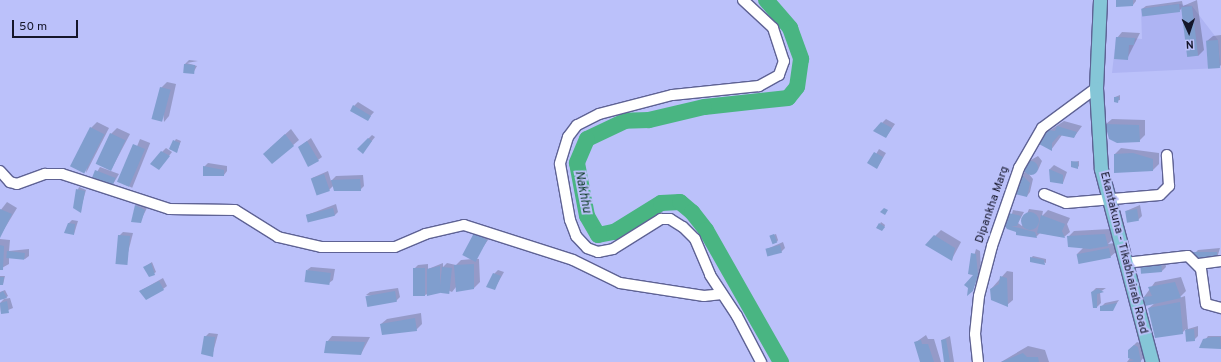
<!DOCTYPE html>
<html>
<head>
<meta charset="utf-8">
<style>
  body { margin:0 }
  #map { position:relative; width:1221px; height:362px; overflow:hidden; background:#bbc1fa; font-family:Overpass,sans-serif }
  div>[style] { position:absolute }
  .built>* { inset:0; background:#aeb4f3 }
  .shadow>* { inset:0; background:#0003; transform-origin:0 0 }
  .river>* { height:16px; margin:-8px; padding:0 8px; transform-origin:8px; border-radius:8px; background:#49b582 }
  .building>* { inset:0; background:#809ece; transform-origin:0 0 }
  .round { border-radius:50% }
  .roads { filter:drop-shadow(1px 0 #5e6294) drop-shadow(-1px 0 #5e6294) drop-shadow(0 1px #5e6294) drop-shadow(0 -1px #5e6294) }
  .minor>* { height:10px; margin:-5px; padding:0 5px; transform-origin:5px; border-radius:5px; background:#fff }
  .major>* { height:13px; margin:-6.5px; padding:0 6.5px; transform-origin:6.5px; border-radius:6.5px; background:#85c6d7 }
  span { translate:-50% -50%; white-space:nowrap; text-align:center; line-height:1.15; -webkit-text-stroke:4px #bbc1fa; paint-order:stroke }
  .street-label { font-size:12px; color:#15162a }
  .water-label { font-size:13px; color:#0f3d28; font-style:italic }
  .north { position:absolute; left:1169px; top:12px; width:40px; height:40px; -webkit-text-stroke:3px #bbc1fa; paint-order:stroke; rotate:177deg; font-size:11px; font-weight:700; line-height:16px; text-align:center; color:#15162a }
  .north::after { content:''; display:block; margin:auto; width:14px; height:18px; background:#15162a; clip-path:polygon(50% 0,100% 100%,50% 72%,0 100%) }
  .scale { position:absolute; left:12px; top:20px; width:66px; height:18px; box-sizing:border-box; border:2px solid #15162a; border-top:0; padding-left:5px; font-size:12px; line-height:14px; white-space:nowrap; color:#15162a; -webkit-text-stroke:3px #bbc1fa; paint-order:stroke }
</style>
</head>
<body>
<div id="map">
  <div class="built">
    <i style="clip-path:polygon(1179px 4px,1192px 6px,1218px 40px,1220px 68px,1112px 73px,1116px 37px,1142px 39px,1141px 9px)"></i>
  </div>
  <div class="shadow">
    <i style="clip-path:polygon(1117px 0,1136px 0,1136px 1px,1133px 5px)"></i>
    <i style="clip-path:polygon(1197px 0,1204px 50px,1198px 56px,1182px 8px,1179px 11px,1142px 9px,1146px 6px,1182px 1px,1183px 6px)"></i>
    <i style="clip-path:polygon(1122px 32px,1140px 33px,1127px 59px,1117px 38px)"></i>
    <i style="clip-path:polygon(1221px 35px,1221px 65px,1219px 67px,1207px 41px,1213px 36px)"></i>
    <i style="clip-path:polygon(189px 60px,198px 61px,187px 63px,197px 66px,193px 73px,184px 72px,185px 64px)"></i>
    <i style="clip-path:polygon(167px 82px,176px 84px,169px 116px,164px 122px,161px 88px)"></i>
    <i style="clip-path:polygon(1120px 95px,1120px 100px,1115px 101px,1115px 97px)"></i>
    <i style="clip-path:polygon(358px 102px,374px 112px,367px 120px,354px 106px)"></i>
    <i style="clip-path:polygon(886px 119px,895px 124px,886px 137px,875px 130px)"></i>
    <i style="clip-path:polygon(1112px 119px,1145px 120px,1145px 135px,1139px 141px,1106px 124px)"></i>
    <i style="clip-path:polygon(1064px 121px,1082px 126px,1074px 137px,1062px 135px,1051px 150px,1049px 131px)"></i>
    <i style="clip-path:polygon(97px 122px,109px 128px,86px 173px,91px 128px)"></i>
    <i style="clip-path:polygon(117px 128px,130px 134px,112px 168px,111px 134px)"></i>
    <i style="clip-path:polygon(291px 129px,299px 140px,272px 163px,270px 148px)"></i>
    <i style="clip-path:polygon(372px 135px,375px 137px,363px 152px,358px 149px)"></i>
    <i style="clip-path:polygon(311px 138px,322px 157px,318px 160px,299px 147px)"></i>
    <i style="left:140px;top:139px;width:11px;height:48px;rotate:22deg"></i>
    <i style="clip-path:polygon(176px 139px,181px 141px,177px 151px,170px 149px)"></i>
    <i style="clip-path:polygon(166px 148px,172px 152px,159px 169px,162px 152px)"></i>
    <i style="clip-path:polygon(1121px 148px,1159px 153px,1159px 164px,1153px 170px,1115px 172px,1115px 154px)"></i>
    <i style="left:879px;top:149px;width:8px;height:17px;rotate:30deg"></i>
    <i style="clip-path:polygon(1038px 156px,1042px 161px,1038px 170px,1028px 173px,1033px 179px,1030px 192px,1027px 196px,1016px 193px,1029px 161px)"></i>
    <i style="clip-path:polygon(1079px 161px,1079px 166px,1077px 168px,1072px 162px)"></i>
    <i style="clip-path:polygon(208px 163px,227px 166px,227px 171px,224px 175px,204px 167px)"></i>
    <i style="clip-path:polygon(1054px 165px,1067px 172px,1063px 183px,1051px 181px,1050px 169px)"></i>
    <i style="clip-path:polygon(100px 167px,119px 174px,113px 184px,94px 177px)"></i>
    <i style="clip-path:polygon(328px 171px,331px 181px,336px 176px,363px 175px,364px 186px,360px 190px,334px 185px,329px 190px,312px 178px)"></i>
    <i style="clip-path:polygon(79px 187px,86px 190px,80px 211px,75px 197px)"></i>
    <i style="clip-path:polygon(7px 202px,17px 208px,0 236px,0 211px)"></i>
    <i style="clip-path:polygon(140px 202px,148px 206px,140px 222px,136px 205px)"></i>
    <i style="clip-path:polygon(336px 204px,338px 212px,335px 215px,307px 215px)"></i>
    <i style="clip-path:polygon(1140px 205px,1142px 216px,1138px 220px,1126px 211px)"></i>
    <i style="clip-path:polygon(1029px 209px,1043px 211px,1042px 216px,1048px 210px,1070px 218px,1067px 224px,1070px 232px,1064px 237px,1040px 233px,1036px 237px,1008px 228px,1013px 210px,1024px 212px,1018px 223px,1022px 226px)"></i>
    <i style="clip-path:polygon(72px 220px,78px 221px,74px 234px,68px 224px)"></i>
    <i style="clip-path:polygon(881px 222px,885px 225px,884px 228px,880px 224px)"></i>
    <i style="clip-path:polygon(1110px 229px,1113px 239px,1108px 244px,1114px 243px,1116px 252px,1110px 257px,1077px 254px,1083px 248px,1068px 237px,1074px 231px)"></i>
    <i style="clip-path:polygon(941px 230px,961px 242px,952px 259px,935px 236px)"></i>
    <i style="clip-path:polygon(123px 232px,133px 233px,125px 264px,119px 236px)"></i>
    <i style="clip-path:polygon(475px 234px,492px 234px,475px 259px,479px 259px,480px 282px,474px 288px,456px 287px,452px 292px,443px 288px,425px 295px,414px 269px,418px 265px,428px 264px,428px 269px,443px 263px,443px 267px,447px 263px,456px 265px,461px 260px,473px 259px)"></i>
    <i style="clip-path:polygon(776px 234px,778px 240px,777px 242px,770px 236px)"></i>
    <i style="clip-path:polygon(0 239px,10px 240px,9px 251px,29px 249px,29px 256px,25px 259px,9px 257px,9px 264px,0 269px)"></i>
    <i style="clip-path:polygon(783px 242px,785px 248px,781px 252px,767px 249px)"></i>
    <i style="clip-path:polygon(1220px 248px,1217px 258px,1194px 254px,1198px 250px)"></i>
    <i style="clip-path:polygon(976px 249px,980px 251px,981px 270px,972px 291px,969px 287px,975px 275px,969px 274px)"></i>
    <i style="clip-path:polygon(1033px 256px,1046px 259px,1046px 263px,1031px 258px)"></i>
    <i style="clip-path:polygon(1164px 257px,1166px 267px,1162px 271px,1142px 273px)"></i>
    <i style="clip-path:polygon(152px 262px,156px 272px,150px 276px,146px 266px)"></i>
    <i style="clip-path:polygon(311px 267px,335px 269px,333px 280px,329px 283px,307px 270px)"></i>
    <i style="clip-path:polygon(498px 270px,504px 272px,495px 288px,494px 274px)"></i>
    <i style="clip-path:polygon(1007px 271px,1013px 272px,1013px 300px,1007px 305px,991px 289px)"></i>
    <i style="clip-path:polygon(0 276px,5px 276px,3px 284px,0 284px)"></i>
    <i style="clip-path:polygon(1181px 277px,1186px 291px,1179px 298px,1185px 296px,1188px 329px,1198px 326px,1198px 336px,1194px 340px,1186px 340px,1186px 329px,1182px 333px,1149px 308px,1155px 303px,1144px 297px,1155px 282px)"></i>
    <i style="clip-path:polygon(163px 278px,167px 286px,163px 289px,140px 291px)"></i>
    <i style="clip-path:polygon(398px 288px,400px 297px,396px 301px,366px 295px,370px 292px)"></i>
    <i style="clip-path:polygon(1096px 288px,1106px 288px,1100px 292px,1101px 303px,1097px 307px,1092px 292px)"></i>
    <i style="clip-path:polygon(5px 290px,8px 296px,4px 299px,10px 298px,13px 308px,1px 313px,0 303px,5px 298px,0 299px,0 292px)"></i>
    <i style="clip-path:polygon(1119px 300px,1112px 310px,1101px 307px,1105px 303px)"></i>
    <i style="clip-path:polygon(421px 313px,422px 324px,416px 330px,381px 324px,387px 319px)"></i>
    <i style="clip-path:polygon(209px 333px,218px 334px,212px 356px,205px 337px)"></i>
    <i style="clip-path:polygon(926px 335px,928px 339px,934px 339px,941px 362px,921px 362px,916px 342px)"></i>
    <i style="clip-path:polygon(332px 336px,370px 337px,361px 354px,327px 342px)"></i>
    <i style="clip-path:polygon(950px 336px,954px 362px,945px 362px,942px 340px)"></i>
    <i style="clip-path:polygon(1208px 336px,1221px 336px,1221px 348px,1200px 347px)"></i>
    <i style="clip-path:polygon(1137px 342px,1142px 344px,1144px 357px,1140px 362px,1127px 362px,1130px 358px,1129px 350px)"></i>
    <i style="clip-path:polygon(1028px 346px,1045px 350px,1049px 362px,1001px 362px)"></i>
  </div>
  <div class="river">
    <i style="left:766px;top:0;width:37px;rotate:49deg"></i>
    <i style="left:790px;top:28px;width:33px;rotate:70deg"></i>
    <i style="left:801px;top:59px;width:28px;rotate:98deg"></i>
    <i style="left:797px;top:87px;width:14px;rotate:129deg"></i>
    <i style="left:788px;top:98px;width:84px;rotate:173.9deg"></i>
    <i style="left:704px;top:107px;width:57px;rotate:166.7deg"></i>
    <i style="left:649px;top:120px;width:24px;rotate:178deg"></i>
    <i style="left:625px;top:121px;width:42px;rotate:154.7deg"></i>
    <i style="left:587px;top:139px;width:26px;rotate:113deg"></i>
    <i style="left:577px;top:163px;width:54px;rotate:79.3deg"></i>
    <i style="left:587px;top:216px;width:22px;rotate:60deg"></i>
    <i style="left:598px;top:235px;width:16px;rotate:-11deg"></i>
    <i style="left:614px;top:232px;width:55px;rotate:-31.7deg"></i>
    <i style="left:661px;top:203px;width:19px;rotate:-3deg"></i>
    <i style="left:680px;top:202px;width:16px;rotate:40deg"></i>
    <i style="left:692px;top:212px;width:23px;rotate:52deg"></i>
    <i style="left:706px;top:230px;width:152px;rotate:60.4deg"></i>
  </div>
  <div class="building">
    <i style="clip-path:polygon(1116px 0,1133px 0,1133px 6px,1116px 7px)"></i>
    <i style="left:1179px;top:4px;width:8px;height:38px;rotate:83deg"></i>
    <i style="left:1192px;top:6px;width:50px;height:11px;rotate:83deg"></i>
    <i style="clip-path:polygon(1116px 37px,1135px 38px,1134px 45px,1129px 45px,1128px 60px,1114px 59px)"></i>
    <i style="left:1218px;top:40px;width:28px;height:12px;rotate:86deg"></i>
    <i style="left:184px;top:64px;width:11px;height:9px;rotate:5deg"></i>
    <i style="left:160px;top:87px;width:11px;height:33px;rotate:15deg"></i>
    <i style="clip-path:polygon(1114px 97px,1119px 97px,1118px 103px,1114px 102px)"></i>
    <i style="clip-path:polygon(353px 105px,371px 116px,368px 121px,350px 111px)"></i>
    <i style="clip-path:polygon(881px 122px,892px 128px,886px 138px,873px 131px)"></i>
    <i style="clip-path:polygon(1105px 124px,1139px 125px,1140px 142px,1117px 143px,1109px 139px)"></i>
    <i style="clip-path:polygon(1057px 126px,1077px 132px,1074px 138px,1059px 135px,1052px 143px,1052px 151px,1039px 144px,1048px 130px,1055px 131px)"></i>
    <i style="left:90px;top:127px;width:16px;height:44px;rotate:27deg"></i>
    <i style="left:110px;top:133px;width:17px;height:34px;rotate:25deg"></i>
    <i style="clip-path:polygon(285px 134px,294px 146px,272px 164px,263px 154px)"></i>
    <i style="clip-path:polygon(368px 138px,372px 141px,363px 154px,357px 149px)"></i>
    <i style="clip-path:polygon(173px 140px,180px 143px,177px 153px,169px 149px)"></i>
    <i style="clip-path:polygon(307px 141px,319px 161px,308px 167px,298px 147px)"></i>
    <i style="left:133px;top:144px;width:13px;height:41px;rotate:23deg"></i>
    <i style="clip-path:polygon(161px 151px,170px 156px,159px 170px,150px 164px)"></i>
    <i style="clip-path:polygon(874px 152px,883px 157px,877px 169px,867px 163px)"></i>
    <i style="clip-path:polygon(1133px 153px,1153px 159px,1153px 171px,1114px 173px,1114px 154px)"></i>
    <i style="clip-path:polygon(1071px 161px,1078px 162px,1078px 169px,1071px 167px)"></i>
    <i class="round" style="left:1024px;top:161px;width:14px;height:14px"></i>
    <i style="clip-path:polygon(203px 166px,224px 170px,224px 176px,203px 176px)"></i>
    <i style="clip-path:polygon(1049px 169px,1063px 175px,1063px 184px,1050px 182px)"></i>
    <i style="left:95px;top:170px;width:22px;height:8px;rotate:21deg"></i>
    <i style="left:324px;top:174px;width:18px;height:14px;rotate:71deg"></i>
    <i style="clip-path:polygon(1022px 175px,1030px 183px,1027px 197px,1015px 194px)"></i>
    <i style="clip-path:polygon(360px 179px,361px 191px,334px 191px,331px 180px)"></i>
    <i style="clip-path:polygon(76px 189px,85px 191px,81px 213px,73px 208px)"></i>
    <i style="clip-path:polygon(135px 205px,145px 210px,141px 223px,131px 222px)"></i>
    <i style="left:333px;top:208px;width:8px;height:28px;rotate:76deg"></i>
    <i style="clip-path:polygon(884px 208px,888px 210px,885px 215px,880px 212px)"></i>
    <i style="clip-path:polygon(0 209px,12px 214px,0 238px)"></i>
    <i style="left:1137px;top:209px;width:12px;height:12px;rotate:81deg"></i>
    <i class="round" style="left:1021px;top:212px;width:18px;height:18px"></i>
    <i style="clip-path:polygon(1009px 213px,1021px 216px,1017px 226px,1011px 226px,1035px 232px,1037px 238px,1016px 235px,1016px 232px,1007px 229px,1004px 225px)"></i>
    <i style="clip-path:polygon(1041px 215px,1065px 224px,1062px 231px,1065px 238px,1037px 233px)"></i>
    <i style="clip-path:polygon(68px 223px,75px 224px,74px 235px,64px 233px)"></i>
    <i style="clip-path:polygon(879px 223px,885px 227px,882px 231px,876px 228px)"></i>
    <i style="left:474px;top:233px;width:15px;height:25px;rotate:28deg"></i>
    <i style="left:774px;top:234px;width:9px;height:5px;rotate:69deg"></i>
    <i style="clip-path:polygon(1105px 234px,1108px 246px,1090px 249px,1068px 247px,1067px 236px)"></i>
    <i style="left:118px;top:235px;width:12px;height:29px;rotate:5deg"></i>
    <i style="clip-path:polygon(934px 235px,955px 248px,952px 261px,925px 245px)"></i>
    <i style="clip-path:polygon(0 245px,4px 246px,3px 270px,0 270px)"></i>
    <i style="left:780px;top:245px;width:8px;height:15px;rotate:76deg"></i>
    <i style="left:1109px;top:248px;width:10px;height:33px;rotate:79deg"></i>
    <i style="left:7px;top:251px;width:18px;height:7px;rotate:6deg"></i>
    <i style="left:1217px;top:252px;width:7px;height:24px;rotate:90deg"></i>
    <i style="clip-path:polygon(971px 253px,976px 254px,978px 275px,973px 291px,967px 296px,968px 288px,964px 285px,973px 275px,968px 274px)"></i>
    <i style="clip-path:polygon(1030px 257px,1044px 260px,1045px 265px,1030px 262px)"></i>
    <i style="left:1161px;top:261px;width:11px;height:21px;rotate:85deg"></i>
    <i style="clip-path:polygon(151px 263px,155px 275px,149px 277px,143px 267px)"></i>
    <i style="clip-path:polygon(474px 264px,474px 289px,456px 292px,454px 265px)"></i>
    <i style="clip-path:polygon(440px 266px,440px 293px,427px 296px,427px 269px)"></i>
    <i style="left:442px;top:267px;width:10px;height:26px;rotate:6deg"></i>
    <i style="left:425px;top:268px;width:28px;height:12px;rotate:90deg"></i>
    <i style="left:306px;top:270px;width:25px;height:12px;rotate:7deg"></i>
    <i style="clip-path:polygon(493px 273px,501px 276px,495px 290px,486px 287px)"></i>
    <i style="clip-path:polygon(1000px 276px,1007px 278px,1008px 307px,991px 300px,990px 289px,999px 284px)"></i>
    <i style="clip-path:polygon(0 277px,4px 277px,3px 285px,0 285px)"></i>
    <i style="clip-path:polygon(159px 281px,164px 290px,146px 300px,139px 291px)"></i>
    <i style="clip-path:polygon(1175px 282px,1181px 298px,1145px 306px,1143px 297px,1152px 296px,1148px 287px)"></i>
    <i style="clip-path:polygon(1098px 289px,1104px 292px,1097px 294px,1097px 308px,1093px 308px,1091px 292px)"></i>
    <i style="clip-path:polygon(3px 291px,7px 298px,0 300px,0 293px)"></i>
    <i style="left:395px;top:291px;width:11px;height:30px;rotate:80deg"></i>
    <i style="clip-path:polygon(7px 301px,9px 313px,1px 314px,0 303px)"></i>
    <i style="clip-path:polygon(1180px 302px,1183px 334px,1155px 338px,1148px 308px)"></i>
    <i style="clip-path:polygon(1117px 303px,1113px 311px,1100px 311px,1100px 306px)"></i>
    <i style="clip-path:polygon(415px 318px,417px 331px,382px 335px,380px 324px)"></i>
    <i style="left:1194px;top:329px;width:12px;height:9px;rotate:85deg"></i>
    <i style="clip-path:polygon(204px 336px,215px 337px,213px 357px,201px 354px)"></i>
    <i style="clip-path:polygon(1212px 337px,1220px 337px,1221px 349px,1199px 348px,1203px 339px)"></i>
    <i style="clip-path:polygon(946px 339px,950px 362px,944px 362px,941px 340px)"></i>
    <i style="clip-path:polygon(921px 340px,922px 344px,928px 344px,934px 362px,920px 362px,914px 342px)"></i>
    <i style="clip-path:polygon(326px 341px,365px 342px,361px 355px,324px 353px)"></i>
    <i style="clip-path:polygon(1134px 345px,1138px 347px,1141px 362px,1127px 362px,1134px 360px,1128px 358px,1128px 350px)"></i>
    <i style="clip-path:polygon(1023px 353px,1027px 357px,1038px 357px,1039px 362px,1001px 362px)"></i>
  </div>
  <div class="roads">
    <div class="minor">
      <i style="left:743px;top:0;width:41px;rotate:43deg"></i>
      <i style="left:773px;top:28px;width:35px;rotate:72deg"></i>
      <i style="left:784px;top:61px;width:15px;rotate:110deg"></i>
      <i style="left:779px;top:75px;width:23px;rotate:151deg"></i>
      <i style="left:759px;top:86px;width:87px;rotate:174.1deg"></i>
      <i style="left:672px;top:95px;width:75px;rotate:165.4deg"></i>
      <i style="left:599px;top:114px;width:25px;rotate:153deg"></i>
      <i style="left:577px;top:125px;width:15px;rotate:127deg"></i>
      <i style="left:568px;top:137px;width:28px;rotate:107deg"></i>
      <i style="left:560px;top:164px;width:57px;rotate:79.9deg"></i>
      <i style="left:570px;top:220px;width:17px;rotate:69deg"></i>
      <i style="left:576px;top:236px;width:16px;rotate:47deg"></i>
      <i style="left:587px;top:248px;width:12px;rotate:20deg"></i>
      <i style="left:598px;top:252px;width:15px;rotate:-11deg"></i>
      <i style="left:613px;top:249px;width:57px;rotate:-32deg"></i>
      <i style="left:661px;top:219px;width:9px"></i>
      <i style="left:670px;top:219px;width:15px;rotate:32deg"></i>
      <i style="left:683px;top:227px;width:17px;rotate:45deg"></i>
      <i style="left:695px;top:239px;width:39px;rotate:67deg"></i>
      <i style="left:710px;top:275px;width:49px;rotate:56.6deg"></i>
      <i style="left:737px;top:316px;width:52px;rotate:62.4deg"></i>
      <i style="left:0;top:171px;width:15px;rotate:48deg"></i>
      <i style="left:10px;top:182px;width:7px;rotate:16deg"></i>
      <i style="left:17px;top:184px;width:30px;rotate:-20deg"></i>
      <i style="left:45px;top:174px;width:17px"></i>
      <i style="left:62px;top:174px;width:113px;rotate:18.1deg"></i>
      <i style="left:169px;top:209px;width:66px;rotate:0.9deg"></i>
      <i style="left:235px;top:210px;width:51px;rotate:32.1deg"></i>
      <i style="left:278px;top:237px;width:44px;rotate:13.1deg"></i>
      <i style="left:321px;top:247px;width:74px"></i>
      <i style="left:395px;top:247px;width:33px;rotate:-23deg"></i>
      <i style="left:425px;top:234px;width:40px;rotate:-13deg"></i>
      <i style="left:464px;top:225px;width:114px;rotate:17.8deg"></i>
      <i style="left:573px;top:260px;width:52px;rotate:26.1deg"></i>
      <i style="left:620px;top:283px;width:85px;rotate:8.8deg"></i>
      <i style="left:704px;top:296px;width:18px;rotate:-6deg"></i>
      <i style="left:1044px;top:194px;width:24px;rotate:22deg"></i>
      <i style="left:1066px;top:203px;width:94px;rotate:-4.9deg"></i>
      <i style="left:1160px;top:195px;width:13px;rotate:-45deg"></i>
      <i style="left:1169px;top:186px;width:31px;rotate:-94deg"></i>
      <i style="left:1125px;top:263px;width:63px;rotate:-6.3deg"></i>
      <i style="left:1188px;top:256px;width:18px;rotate:45deg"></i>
      <i style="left:1201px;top:269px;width:35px;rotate:82deg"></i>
      <i style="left:1206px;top:304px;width:16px;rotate:15deg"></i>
      <i style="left:1199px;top:264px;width:22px;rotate:-8deg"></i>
      <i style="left:978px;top:362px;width:28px;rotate:-96deg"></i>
      <i style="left:975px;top:334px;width:38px;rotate:-84deg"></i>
      <i style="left:979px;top:296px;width:52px;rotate:-75.4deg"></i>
      <i style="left:992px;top:246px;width:83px;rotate:-70.9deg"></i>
      <i style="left:1019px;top:168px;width:46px;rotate:-60.1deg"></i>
      <i style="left:1042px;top:128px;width:67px;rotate:-36.5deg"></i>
    </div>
    <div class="major">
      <i style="left:1100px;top:0;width:88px;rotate:92.6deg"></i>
      <i style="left:1096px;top:88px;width:81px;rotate:86.5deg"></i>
      <i style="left:1101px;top:169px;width:200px;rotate:75.2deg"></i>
    </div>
  </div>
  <div class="street-label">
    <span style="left:993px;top:205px;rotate:-71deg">Dipankha Marg</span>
    <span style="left:1123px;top:253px;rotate:76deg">Ekantakuna - Tikabhairab Road</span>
  </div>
  <div class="water-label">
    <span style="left:582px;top:192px;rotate:79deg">Nakhhu</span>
  </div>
  <div class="north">N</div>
  <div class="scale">50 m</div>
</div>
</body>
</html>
